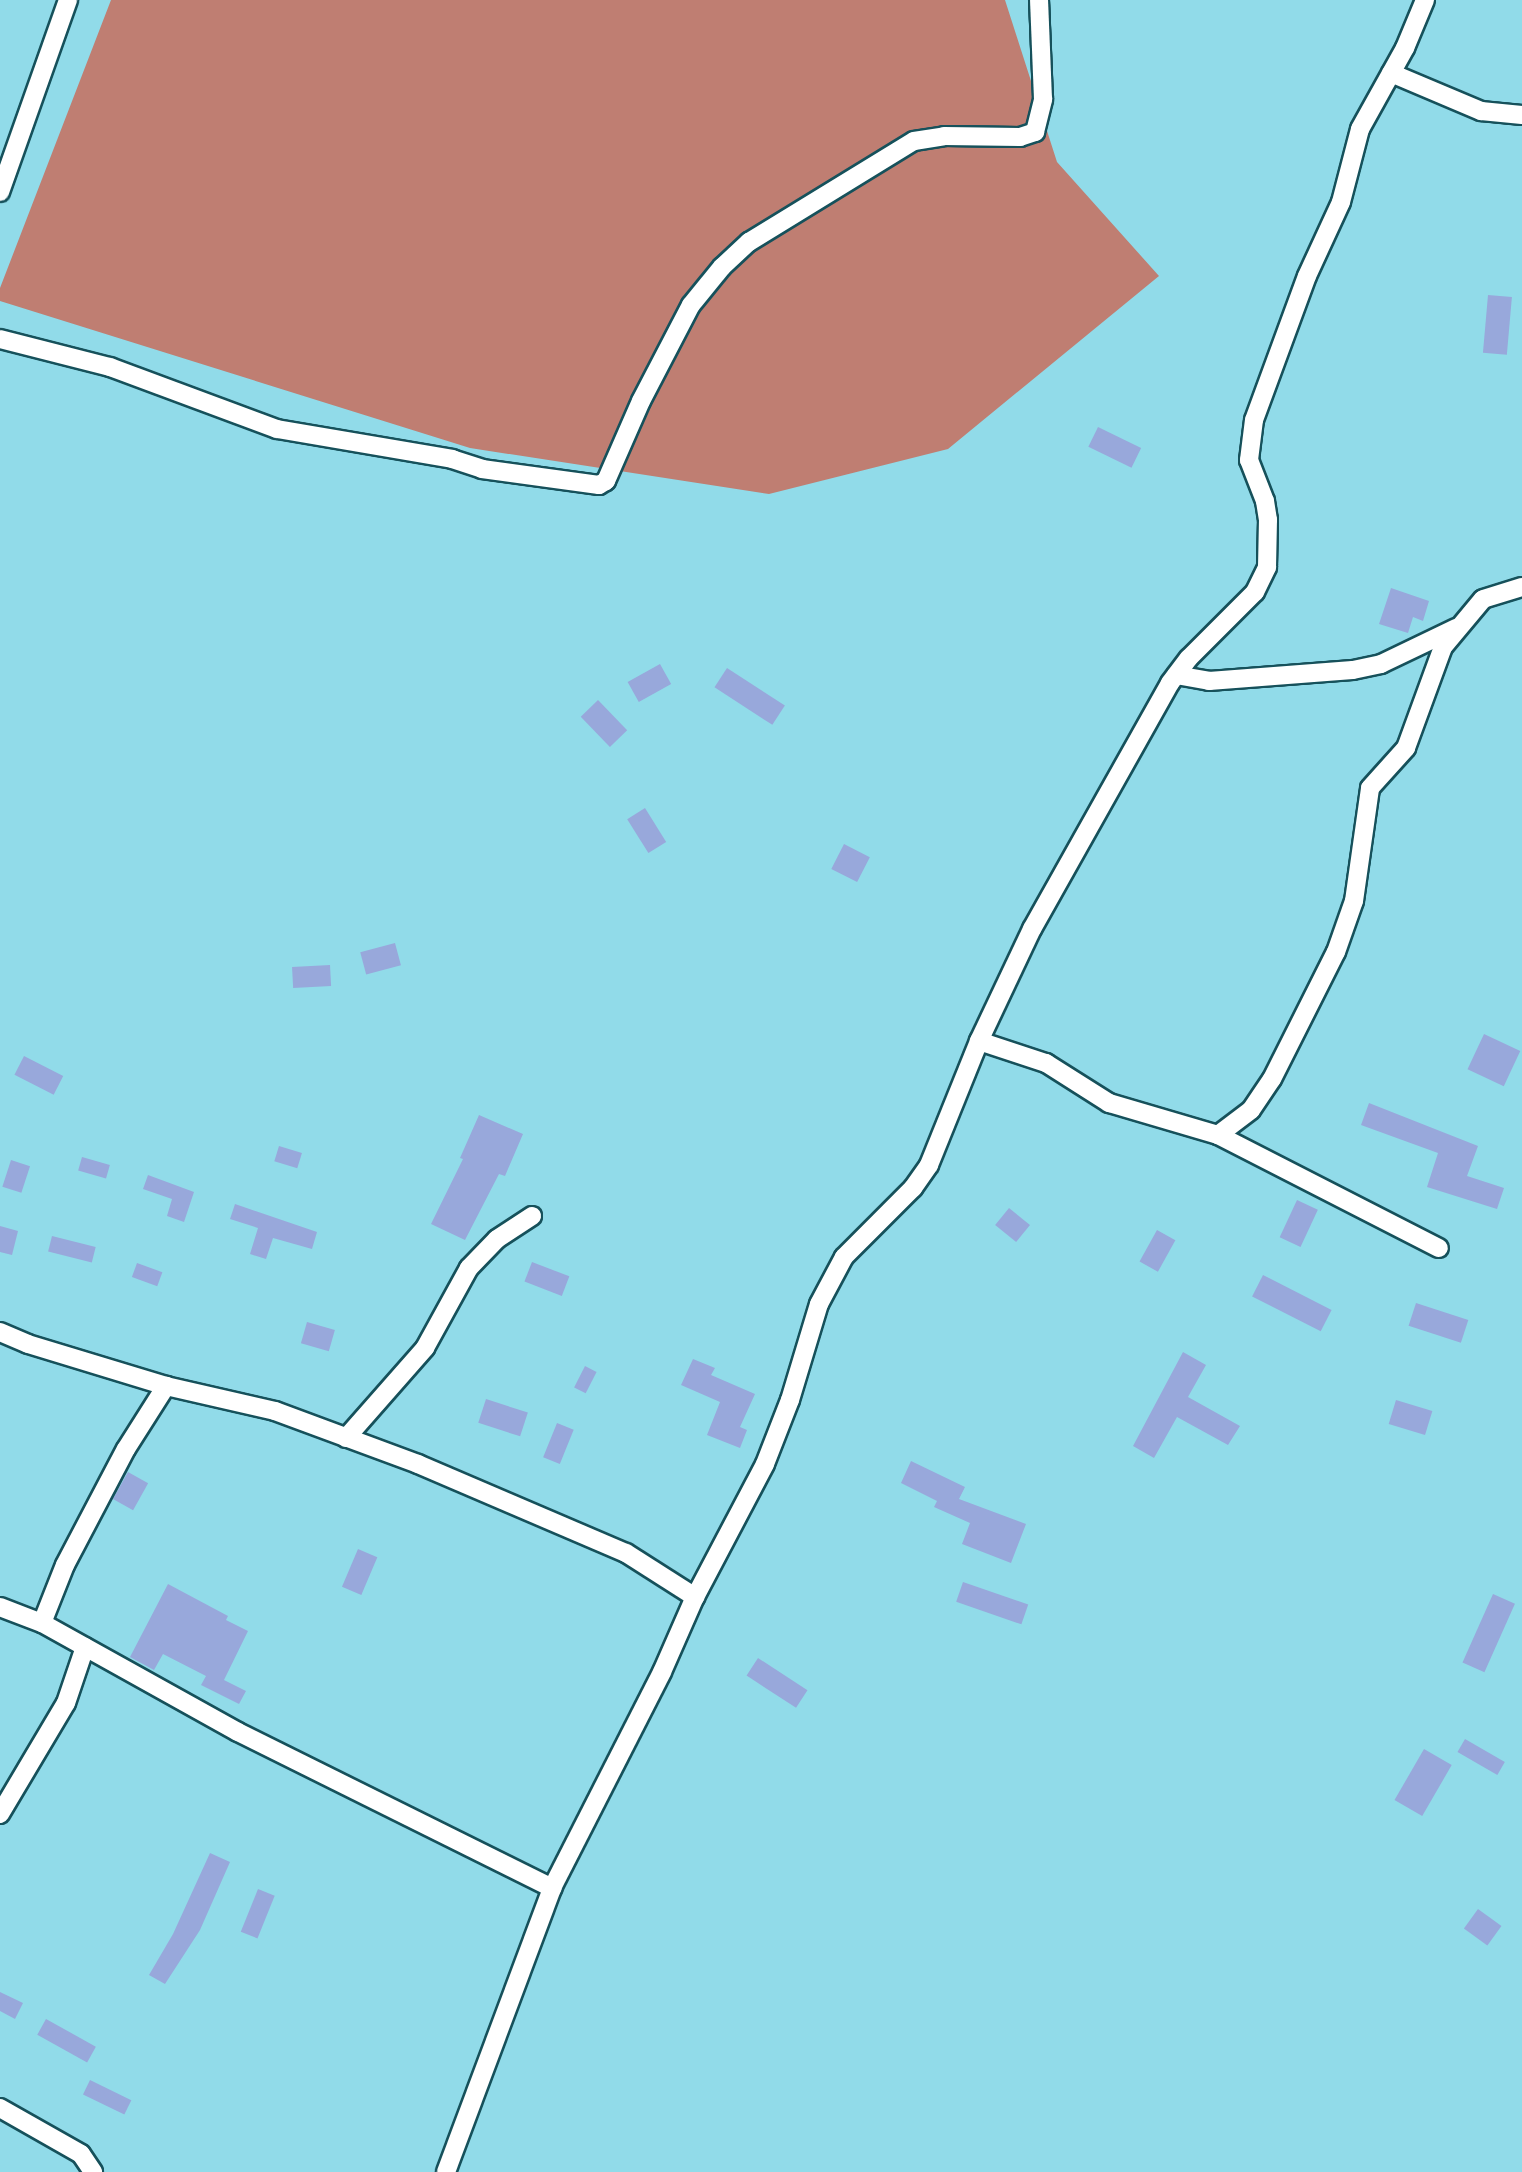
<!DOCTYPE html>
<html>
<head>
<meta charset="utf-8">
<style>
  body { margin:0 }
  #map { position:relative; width:1522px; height:2172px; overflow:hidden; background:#91dbe9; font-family:Barlow,sans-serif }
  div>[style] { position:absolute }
  .forest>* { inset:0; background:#bf7e72 }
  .building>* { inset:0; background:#98a8db; transform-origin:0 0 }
  .roads { filter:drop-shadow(2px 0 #16515b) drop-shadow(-2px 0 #16515b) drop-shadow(0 2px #16515b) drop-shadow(0 -2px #16515b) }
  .street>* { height:18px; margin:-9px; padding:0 9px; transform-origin:9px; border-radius:9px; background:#fff }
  span { translate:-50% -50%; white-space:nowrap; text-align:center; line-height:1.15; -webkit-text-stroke:8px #d2f5fc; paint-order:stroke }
</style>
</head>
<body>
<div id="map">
  <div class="forest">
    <i style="clip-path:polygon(111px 0,1005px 0,1057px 162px,1159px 276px,948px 449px,769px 494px,470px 448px,0 301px,0 288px)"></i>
  </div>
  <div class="building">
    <i style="left:1488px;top:295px;width:24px;height:58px;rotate:5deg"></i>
    <i style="left:1098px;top:427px;width:48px;height:22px;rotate:26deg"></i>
    <i style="clip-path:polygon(1391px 588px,1429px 601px,1423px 621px,1413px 617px,1408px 633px,1379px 624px)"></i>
    <i style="left:660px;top:664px;width:23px;height:37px;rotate:61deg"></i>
    <i style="left:727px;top:668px;width:69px;height:23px;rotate:33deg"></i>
    <i style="left:598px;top:700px;width:42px;height:24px;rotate:46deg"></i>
    <i style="left:645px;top:808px;width:40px;height:21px;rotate:58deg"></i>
    <i style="left:844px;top:844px;width:29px;height:28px;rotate:27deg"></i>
    <i style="left:395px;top:943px;width:23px;height:36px;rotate:75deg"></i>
    <i style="left:330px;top:965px;width:21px;height:38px;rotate:87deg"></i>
    <i style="left:1484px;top:1034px;width:40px;height:39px;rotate:25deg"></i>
    <i style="left:24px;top:1056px;width:44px;height:21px;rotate:27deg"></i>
    <i style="clip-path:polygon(1369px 1103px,1478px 1146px,1467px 1176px,1504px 1188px,1497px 1209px,1427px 1187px,1438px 1153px,1361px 1125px)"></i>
    <i style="clip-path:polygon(479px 1115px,523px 1134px,505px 1176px,499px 1174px,465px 1240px,431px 1224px,463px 1159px,460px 1158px)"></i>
    <i style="left:279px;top:1146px;width:24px;height:16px;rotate:17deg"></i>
    <i style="left:82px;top:1157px;width:29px;height:14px;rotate:16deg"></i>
    <i style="left:11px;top:1160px;width:20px;height:28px;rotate:18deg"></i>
    <i style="clip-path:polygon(148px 1175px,194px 1192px,184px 1222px,167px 1216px,172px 1199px,143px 1189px)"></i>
    <i style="left:1297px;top:1200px;width:23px;height:41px;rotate:25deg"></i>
    <i style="clip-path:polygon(235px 1204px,317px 1232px,312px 1249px,273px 1238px,266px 1259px,250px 1254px,258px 1228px,230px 1219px)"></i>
    <i style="left:1009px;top:1208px;width:27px;height:22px;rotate:39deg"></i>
    <i style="clip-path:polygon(0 1226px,18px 1231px,12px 1255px,0 1252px)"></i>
    <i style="left:1157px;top:1230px;width:21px;height:36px;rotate:29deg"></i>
    <i style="left:52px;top:1236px;width:45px;height:16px;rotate:14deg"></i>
    <i style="left:532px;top:1262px;width:40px;height:21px;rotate:21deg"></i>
    <i style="left:137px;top:1263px;width:27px;height:15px;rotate:20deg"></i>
    <i style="left:1263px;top:1275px;width:77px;height:24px;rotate:27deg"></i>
    <i style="left:1416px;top:1303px;width:55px;height:24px;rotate:18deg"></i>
    <i style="left:307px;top:1322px;width:29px;height:22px;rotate:16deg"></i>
    <i style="clip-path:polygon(1183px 1352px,1206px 1365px,1188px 1397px,1240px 1426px,1228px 1445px,1177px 1417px,1154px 1458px,1133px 1446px)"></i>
    <i style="clip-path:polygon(693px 1359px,715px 1368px,711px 1375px,755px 1394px,740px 1427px,747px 1430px,740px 1448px,707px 1435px,720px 1402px,681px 1385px)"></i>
    <i style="left:585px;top:1366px;width:13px;height:24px;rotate:27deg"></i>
    <i style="left:486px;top:1399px;width:44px;height:25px;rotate:18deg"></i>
    <i style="left:1396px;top:1400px;width:38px;height:25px;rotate:17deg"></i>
    <i style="left:557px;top:1423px;width:18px;height:37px;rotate:22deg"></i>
    <i style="clip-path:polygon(911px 1461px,965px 1487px,959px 1499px,1026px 1524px,1011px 1563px,962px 1544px,970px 1523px,934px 1507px,937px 1501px,901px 1483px)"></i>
    <i style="left:128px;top:1472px;width:23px;height:31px;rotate:29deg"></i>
    <i style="left:358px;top:1549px;width:21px;height:41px;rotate:23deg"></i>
    <i style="left:963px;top:1582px;width:69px;height:21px;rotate:19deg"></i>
    <i style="clip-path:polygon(168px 1584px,228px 1616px,226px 1620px,248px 1631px,224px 1680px,246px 1691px,239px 1704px,201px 1685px,206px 1676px,163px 1654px,154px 1670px,130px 1657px)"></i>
    <i style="left:1493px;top:1594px;width:24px;height:75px;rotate:24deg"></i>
    <i style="left:758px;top:1658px;width:59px;height:21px;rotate:33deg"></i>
    <i style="left:1465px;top:1739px;width:46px;height:15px;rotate:30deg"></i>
    <i style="left:1424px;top:1749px;width:32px;height:59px;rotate:30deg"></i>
    <i style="clip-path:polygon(210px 1853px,230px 1862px,200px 1930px,165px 1984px,149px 1975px,173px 1934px)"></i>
    <i style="left:258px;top:1889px;width:18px;height:46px;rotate:22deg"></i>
    <i style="left:1478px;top:1909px;width:29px;height:24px;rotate:36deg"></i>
    <i style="clip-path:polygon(0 1992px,23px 2003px,15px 2019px,0 2011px)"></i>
    <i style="left:46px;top:2019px;width:57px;height:18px;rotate:29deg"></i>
    <i style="left:90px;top:2080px;width:46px;height:16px;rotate:26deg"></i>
  </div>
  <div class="roads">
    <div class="street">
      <i style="left:1391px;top:73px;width:98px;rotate:22.9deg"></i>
      <i style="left:1481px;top:111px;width:41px;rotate:5.6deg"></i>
      <i style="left:0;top:192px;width:204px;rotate:-70.5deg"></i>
      <i style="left:0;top:339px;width:114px;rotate:14.3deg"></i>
      <i style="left:110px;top:367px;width:178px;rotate:20.4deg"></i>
      <i style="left:277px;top:429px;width:178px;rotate:9.7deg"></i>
      <i style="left:452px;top:459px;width:32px;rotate:18deg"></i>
      <i style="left:482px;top:469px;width:118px;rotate:7.8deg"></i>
      <i style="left:599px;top:485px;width:8px;rotate:-30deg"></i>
      <i style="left:606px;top:481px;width:87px;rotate:-66.4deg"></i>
      <i style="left:641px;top:401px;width:108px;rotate:-62.5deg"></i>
      <i style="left:691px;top:305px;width:49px;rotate:-50.8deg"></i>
      <i style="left:722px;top:267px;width:37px;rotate:-43deg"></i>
      <i style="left:749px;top:242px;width:193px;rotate:-31.5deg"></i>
      <i style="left:914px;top:141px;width:30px;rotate:-9deg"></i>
      <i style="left:944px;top:136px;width:76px;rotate:0.8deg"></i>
      <i style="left:1020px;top:137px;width:16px;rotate:-18deg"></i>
      <i style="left:1035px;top:132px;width:34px;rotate:-76deg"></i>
      <i style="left:1043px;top:99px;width:99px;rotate:-92.3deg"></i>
      <i style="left:1176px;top:675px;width:34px;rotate:10deg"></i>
      <i style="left:1209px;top:681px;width:144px;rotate:-4.4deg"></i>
      <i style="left:1353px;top:670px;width:29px;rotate:-12deg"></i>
      <i style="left:1381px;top:664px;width:83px;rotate:-25.6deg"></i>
      <i style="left:979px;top:1041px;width:71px;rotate:18.2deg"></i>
      <i style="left:1046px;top:1063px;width:75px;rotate:32.4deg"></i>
      <i style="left:1109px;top:1103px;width:114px;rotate:16.4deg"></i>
      <i style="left:1218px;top:1135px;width:248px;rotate:27.1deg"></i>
      <i style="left:1218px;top:1135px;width:41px;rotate:-37.1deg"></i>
      <i style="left:1251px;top:1110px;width:37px;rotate:-56deg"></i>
      <i style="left:1272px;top:1079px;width:142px;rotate:-63.3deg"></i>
      <i style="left:1336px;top:952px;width:54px;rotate:-70.6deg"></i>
      <i style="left:1354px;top:901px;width:114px;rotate:-81.9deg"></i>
      <i style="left:1370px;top:788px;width:54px;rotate:-48deg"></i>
      <i style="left:1406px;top:748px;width:108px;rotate:-69.9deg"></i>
      <i style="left:1443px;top:647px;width:62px;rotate:-50.2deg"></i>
      <i style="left:1483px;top:599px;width:41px;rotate:-17.1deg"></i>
      <i style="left:0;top:1332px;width:30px;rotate:23deg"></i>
      <i style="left:28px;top:1344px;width:144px;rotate:16.9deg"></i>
      <i style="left:166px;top:1386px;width:112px;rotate:12.9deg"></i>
      <i style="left:275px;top:1411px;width:153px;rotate:20.3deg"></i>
      <i style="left:418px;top:1464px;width:226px;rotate:23.2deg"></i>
      <i style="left:626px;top:1553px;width:82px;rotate:32.5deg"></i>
      <i style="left:346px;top:1438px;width:120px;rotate:-48.7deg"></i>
      <i style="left:425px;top:1348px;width:91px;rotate:-61.2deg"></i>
      <i style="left:469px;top:1268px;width:40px;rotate:-46deg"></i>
      <i style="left:497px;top:1239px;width:42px;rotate:-33.3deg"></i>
      <i style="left:0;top:1607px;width:45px;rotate:20.9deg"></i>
      <i style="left:42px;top:1623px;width:224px;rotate:29.1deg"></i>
      <i style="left:238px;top:1732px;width:351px;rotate:26.4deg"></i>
      <i style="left:42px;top:1623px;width:62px;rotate:-68.4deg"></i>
      <i style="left:65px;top:1565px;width:131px;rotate:-62.3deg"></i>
      <i style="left:126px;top:1449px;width:75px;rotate:-57.6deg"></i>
      <i style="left:0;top:1814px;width:129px;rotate:-59.3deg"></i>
      <i style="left:66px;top:1703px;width:59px;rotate:-71.3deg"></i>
      <i style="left:0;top:2108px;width:93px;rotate:29.6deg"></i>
      <i style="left:81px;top:2154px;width:22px;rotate:56deg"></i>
      <i style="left:446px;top:2172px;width:303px;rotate:-69.5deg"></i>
      <i style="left:552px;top:1888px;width:242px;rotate:-63deg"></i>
      <i style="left:662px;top:1672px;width:82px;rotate:-66.3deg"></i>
      <i style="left:695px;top:1597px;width:150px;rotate:-62.2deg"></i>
      <i style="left:765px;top:1464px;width:69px;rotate:-68.7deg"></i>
      <i style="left:790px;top:1400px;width:100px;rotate:-73.2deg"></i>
      <i style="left:819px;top:1304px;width:53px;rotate:-62deg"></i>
      <i style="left:844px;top:1257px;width:98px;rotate:-45deg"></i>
      <i style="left:913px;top:1188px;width:28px;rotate:-55deg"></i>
      <i style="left:929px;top:1165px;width:134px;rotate:-68deg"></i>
      <i style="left:979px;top:1041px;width:124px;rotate:-64.7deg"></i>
      <i style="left:1032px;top:929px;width:282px;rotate:-60.7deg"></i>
      <i style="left:1170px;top:683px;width:31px;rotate:-53deg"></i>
      <i style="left:1189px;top:658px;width:93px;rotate:-45deg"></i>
      <i style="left:1255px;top:592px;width:28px;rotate:-64deg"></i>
      <i style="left:1267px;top:567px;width:47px;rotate:-88.8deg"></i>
      <i style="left:1268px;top:520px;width:19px;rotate:-99deg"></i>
      <i style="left:1265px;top:501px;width:44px;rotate:-111.3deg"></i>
      <i style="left:1249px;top:460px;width:40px;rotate:-82.9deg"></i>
      <i style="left:1254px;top:420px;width:153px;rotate:-69.8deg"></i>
      <i style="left:1307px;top:276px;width:81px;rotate:-65.3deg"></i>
      <i style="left:1341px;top:202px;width:75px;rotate:-75.4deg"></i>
      <i style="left:1360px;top:129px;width:93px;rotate:-60.9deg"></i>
      <i style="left:1405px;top:48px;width:52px;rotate:-67.4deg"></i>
    </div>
  </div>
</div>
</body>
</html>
